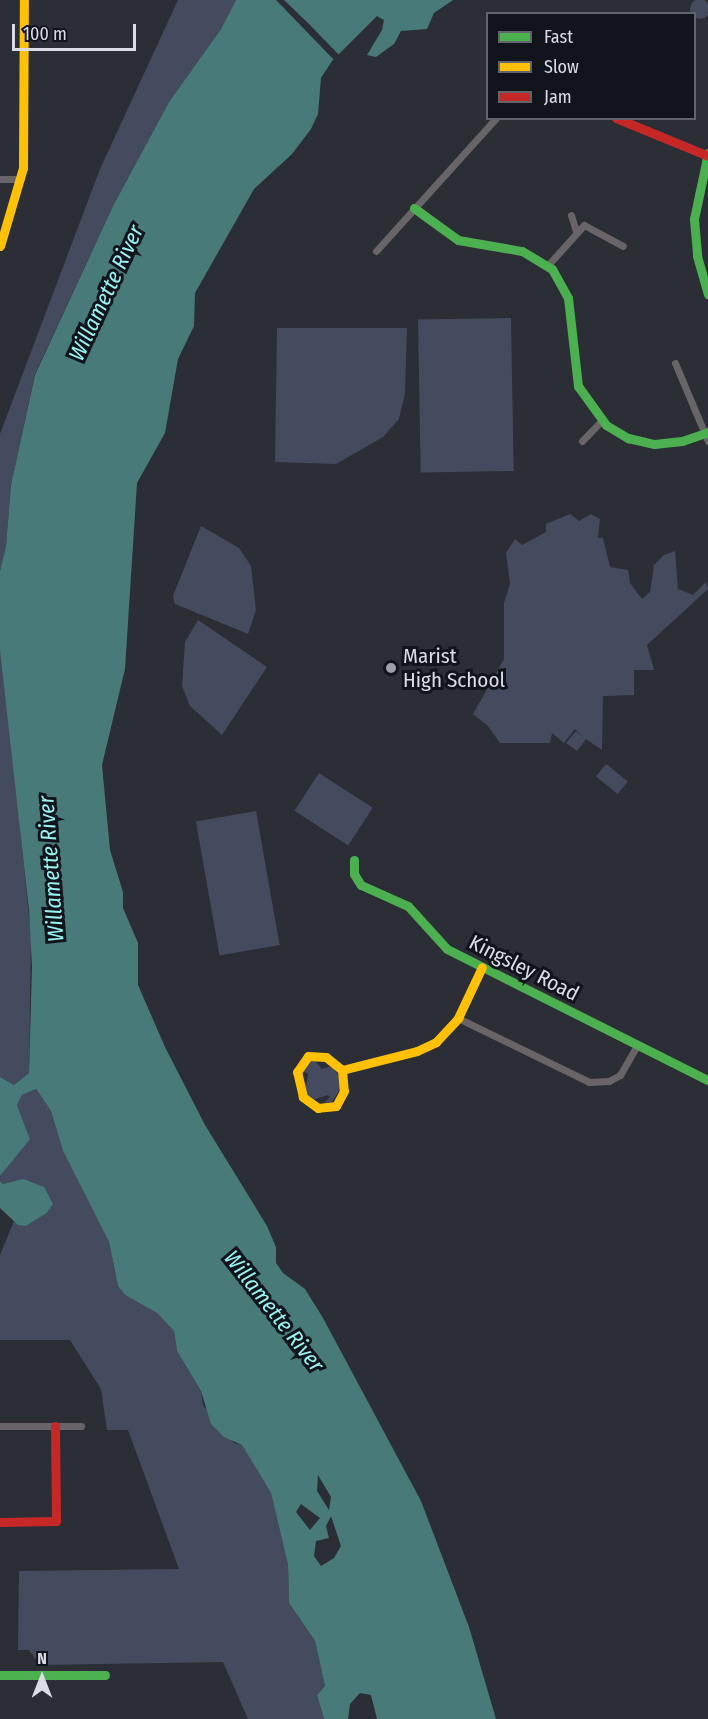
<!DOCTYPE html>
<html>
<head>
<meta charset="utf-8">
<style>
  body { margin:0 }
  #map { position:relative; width:708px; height:1719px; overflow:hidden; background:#2b2e35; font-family:"Fira Sans Condensed",sans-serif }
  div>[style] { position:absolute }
  .green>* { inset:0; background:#454b5e; transform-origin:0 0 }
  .round { border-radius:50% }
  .water>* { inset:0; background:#487a7a }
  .pier>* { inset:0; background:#2b2e35 }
  .street>* { height:7px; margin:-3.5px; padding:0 3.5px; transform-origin:3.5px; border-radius:3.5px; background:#686467 }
  .fast>* { height:9px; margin:-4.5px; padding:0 4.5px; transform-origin:4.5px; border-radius:4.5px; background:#4caf50 }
  .slow>* { height:9px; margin:-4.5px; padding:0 4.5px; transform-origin:4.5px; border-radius:4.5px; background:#ffc107 }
  .jam>* { height:9px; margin:-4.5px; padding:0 4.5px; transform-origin:4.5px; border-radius:4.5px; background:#c62828 }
  .dots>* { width:16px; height:16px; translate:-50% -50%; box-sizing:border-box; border:3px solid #12141b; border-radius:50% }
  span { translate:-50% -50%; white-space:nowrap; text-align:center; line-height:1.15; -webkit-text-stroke:6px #12141b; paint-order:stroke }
  .poi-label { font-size:21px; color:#dadde6 }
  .left { translate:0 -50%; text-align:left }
  .street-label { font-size:21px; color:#dadde6 }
  .water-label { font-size:22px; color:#98f4f3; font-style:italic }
  .legend { position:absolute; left:486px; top:12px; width:210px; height:108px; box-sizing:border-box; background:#12141b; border:2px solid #62646c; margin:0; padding:8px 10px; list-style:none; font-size:18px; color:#dadde6 }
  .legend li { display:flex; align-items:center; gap:12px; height:30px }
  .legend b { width:30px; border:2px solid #62646c }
  .north { position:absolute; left:12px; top:1647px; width:60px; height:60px; -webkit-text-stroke:4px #12141b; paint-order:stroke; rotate:0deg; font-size:16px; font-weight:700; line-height:24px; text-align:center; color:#dadde6 }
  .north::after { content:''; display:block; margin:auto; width:21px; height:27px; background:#dadde6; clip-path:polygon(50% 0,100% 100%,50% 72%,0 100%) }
  .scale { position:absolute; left:12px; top:24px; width:124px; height:27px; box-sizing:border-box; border:3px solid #dadde6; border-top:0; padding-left:8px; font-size:18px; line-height:21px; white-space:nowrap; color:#dadde6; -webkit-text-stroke:4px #12141b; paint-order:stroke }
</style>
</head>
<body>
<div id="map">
  <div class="green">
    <i class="round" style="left:690px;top:-1px;width:20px;height:20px"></i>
    <i style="clip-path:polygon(178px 0,236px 0,221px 29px,169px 102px,113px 206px,35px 374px,11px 485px,6px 546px,0 571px,0 434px,100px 169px)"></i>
    <i style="left:511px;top:318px;width:153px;height:93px;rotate:89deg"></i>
    <i style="clip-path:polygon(277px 328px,407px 328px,405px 393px,399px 419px,383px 437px,336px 464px,275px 462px)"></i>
    <i style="clip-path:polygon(570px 514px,579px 521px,591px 514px,600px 519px,598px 538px,603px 538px,610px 567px,628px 570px,630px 583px,642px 599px,650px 592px,654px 565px,664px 555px,675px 551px,678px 589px,693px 595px,706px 582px,708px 589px,647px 645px,654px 670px,634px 670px,634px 695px,603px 696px,602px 750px,586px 739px,577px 751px,566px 743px,576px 731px,583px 737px,575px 729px,564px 743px,552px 733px,550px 743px,500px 743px,488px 726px,473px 714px,504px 659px,504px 603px,510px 584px,506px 553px,515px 539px,522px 545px,546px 532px,546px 524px)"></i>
    <i style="clip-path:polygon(201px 526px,239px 548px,251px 566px,256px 610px,248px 634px,175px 604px,173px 596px)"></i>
    <i style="clip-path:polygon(198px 620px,267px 667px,222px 735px,190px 706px,182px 686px,185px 642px)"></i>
    <i style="clip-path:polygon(0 625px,31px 937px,29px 1073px,14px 1085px,0 1077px)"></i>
    <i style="left:606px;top:764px;width:28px;height:16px;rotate:39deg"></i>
    <i style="left:319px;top:773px;width:64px;height:45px;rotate:33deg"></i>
    <i style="left:256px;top:811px;width:136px;height:61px;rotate:80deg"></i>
    <i style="clip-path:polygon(318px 1059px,316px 1062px,322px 1069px,332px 1066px,339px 1076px,340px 1089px,332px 1102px,324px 1103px,330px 1097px,328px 1095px,312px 1100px,305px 1093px,308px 1074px,303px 1071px,308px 1060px)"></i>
    <i style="clip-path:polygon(36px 1089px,51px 1111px,63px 1151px,109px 1242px,118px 1286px,125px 1295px,157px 1313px,174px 1331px,177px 1351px,201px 1391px,203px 1405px,234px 1443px,242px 1445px,271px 1493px,288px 1565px,289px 1603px,315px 1641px,325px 1686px,317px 1695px,324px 1719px,248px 1719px,223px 1662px,40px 1665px,29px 1650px,18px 1650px,19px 1571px,179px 1569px,128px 1430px,107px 1430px,101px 1389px,70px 1340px,0 1340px,0 1255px,14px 1221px,26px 1226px,47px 1213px,53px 1204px,16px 1181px,3px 1184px,0 1181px,1px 1170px,30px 1139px,17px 1105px,22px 1095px)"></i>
  </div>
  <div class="water">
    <i style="clip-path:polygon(evenodd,236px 0,453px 0,434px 13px,427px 29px,401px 31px,394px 44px,376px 57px,367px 55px,382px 30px,384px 20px,377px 16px,332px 61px,321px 78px,318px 114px,311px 129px,292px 154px,254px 189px,195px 293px,194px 326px,178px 359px,165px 433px,137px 483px,125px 669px,102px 765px,110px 850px,123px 892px,123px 908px,138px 943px,138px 985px,165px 1047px,205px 1125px,267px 1226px,276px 1247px,276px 1263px,283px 1273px,305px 1289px,323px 1318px,421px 1501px,469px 1627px,496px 1719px,377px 1719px,371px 1695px,360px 1693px,350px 1704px,348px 1719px,324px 1719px,317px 1695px,325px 1686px,315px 1641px,289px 1603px,288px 1565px,271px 1493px,242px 1445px,224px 1437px,211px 1424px,201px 1391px,177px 1351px,174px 1331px,157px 1313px,125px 1295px,118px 1286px,109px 1242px,63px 1151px,51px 1111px,36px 1089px,22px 1095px,17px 1105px,30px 1139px,0 1176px,0 1077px,14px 1085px,29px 1073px,32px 967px,29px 910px,0 650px,0 571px,6px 546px,11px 485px,35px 375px,113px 206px,169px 102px,221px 29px,236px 0,318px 1475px,331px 1497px,329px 1510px,317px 1491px,318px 1475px,236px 0,301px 1504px,320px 1518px,310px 1530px,296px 1512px,301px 1504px,236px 0,331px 1516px,341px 1546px,334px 1558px,321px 1566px,314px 1556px,316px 1541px,329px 1538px,326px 1526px,331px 1516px)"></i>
    <i style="clip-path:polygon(23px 1179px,44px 1187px,53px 1204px,47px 1213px,26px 1226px,18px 1225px,0 1208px,0 1181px,3px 1184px)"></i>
  </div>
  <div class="pier">
    <i style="clip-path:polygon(276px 0,284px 0,309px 24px,341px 57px,336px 62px)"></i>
  </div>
  <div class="street">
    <i style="left:0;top:179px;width:21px"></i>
    <i style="left:571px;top:215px;width:17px;rotate:73deg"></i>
    <i style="left:376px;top:251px;width:179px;rotate:-47.9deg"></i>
    <i style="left:548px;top:265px;width:54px;rotate:-48deg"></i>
    <i style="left:584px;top:225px;width:44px;rotate:28.3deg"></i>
    <i style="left:675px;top:363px;width:85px;rotate:67.1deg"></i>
    <i style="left:582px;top:441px;width:28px;rotate:-46deg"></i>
    <i style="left:458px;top:1018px;width:146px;rotate:26deg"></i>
    <i style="left:589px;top:1082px;width:20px;rotate:-3deg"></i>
    <i style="left:609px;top:1081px;width:13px;rotate:-29deg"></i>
    <i style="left:620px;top:1075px;width:34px;rotate:-60deg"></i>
    <i style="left:0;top:1426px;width:81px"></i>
  </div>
  <div class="fast">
    <i style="left:708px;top:153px;width:67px;rotate:102deg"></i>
    <i style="left:694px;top:219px;width:37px;rotate:85deg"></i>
    <i style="left:697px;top:256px;width:40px;rotate:74deg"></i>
    <i style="left:414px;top:208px;width:54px;rotate:36deg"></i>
    <i style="left:458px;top:240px;width:65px;rotate:9.8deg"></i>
    <i style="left:522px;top:251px;width:35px;rotate:31deg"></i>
    <i style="left:552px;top:269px;width:33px;rotate:61deg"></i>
    <i style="left:568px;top:298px;width:89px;rotate:83.5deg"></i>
    <i style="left:578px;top:386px;width:48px;rotate:54.3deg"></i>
    <i style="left:606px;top:425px;width:26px;rotate:31deg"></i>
    <i style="left:628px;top:438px;width:27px;rotate:13deg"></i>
    <i style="left:654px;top:444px;width:28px;rotate:-6deg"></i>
    <i style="left:682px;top:441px;width:28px;rotate:-19deg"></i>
    <i style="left:354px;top:860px;width:14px;rotate:90deg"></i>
    <i style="left:354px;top:874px;width:13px;rotate:58deg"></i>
    <i style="left:361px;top:885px;width:51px;rotate:24.1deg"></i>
    <i style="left:408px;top:906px;width:58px;rotate:47.8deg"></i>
    <i style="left:447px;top:949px;width:292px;rotate:26.7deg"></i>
    <i style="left:0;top:1675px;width:105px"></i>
  </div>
  <div class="slow">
    <i style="left:0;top:246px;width:81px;rotate:-73.6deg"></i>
    <i style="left:23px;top:168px;width:168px;rotate:-89.7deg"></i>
    <i style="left:342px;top:1070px;width:21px;rotate:85deg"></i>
    <i style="left:344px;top:1091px;width:17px;rotate:118deg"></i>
    <i style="left:336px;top:1106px;width:18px;rotate:174deg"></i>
    <i style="left:318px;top:1108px;width:19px;rotate:-144deg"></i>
    <i style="left:303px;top:1097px;width:26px;rotate:-103deg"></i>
    <i style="left:297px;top:1072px;width:19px;rotate:-55deg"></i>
    <i style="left:308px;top:1056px;width:18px;rotate:3deg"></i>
    <i style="left:326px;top:1057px;width:21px;rotate:39deg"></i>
    <i style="left:342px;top:1070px;width:77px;rotate:-14.2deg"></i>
    <i style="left:417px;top:1051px;width:21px;rotate:-25deg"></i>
    <i style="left:436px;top:1042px;width:33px;rotate:-47deg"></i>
    <i style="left:458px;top:1018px;width:56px;rotate:-64.8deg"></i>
  </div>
  <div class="jam">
    <i style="left:616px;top:118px;width:100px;rotate:22.4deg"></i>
    <i style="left:0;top:1522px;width:56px;rotate:-1deg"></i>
    <i style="left:56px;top:1521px;width:95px;rotate:-90.6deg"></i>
  </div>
  <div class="dots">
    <i style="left:391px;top:668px;background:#9da0a8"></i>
  </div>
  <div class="poi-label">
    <span class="left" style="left:403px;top:668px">Marist<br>High School</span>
  </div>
  <div class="street-label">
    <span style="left:524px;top:968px;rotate:27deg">Kingsley Road</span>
  </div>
  <div class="water-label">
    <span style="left:106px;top:293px;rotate:-65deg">Willamette River</span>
    <span style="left:51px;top:869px;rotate:-94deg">Willamette River</span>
    <span style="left:274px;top:1311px;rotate:52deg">Willamette River</span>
  </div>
  <ul class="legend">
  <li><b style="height:8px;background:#4caf50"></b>Fast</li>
  <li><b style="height:8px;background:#ffc107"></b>Slow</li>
  <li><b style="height:8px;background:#c62828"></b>Jam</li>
  </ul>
  <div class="north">N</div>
  <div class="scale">100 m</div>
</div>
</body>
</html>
